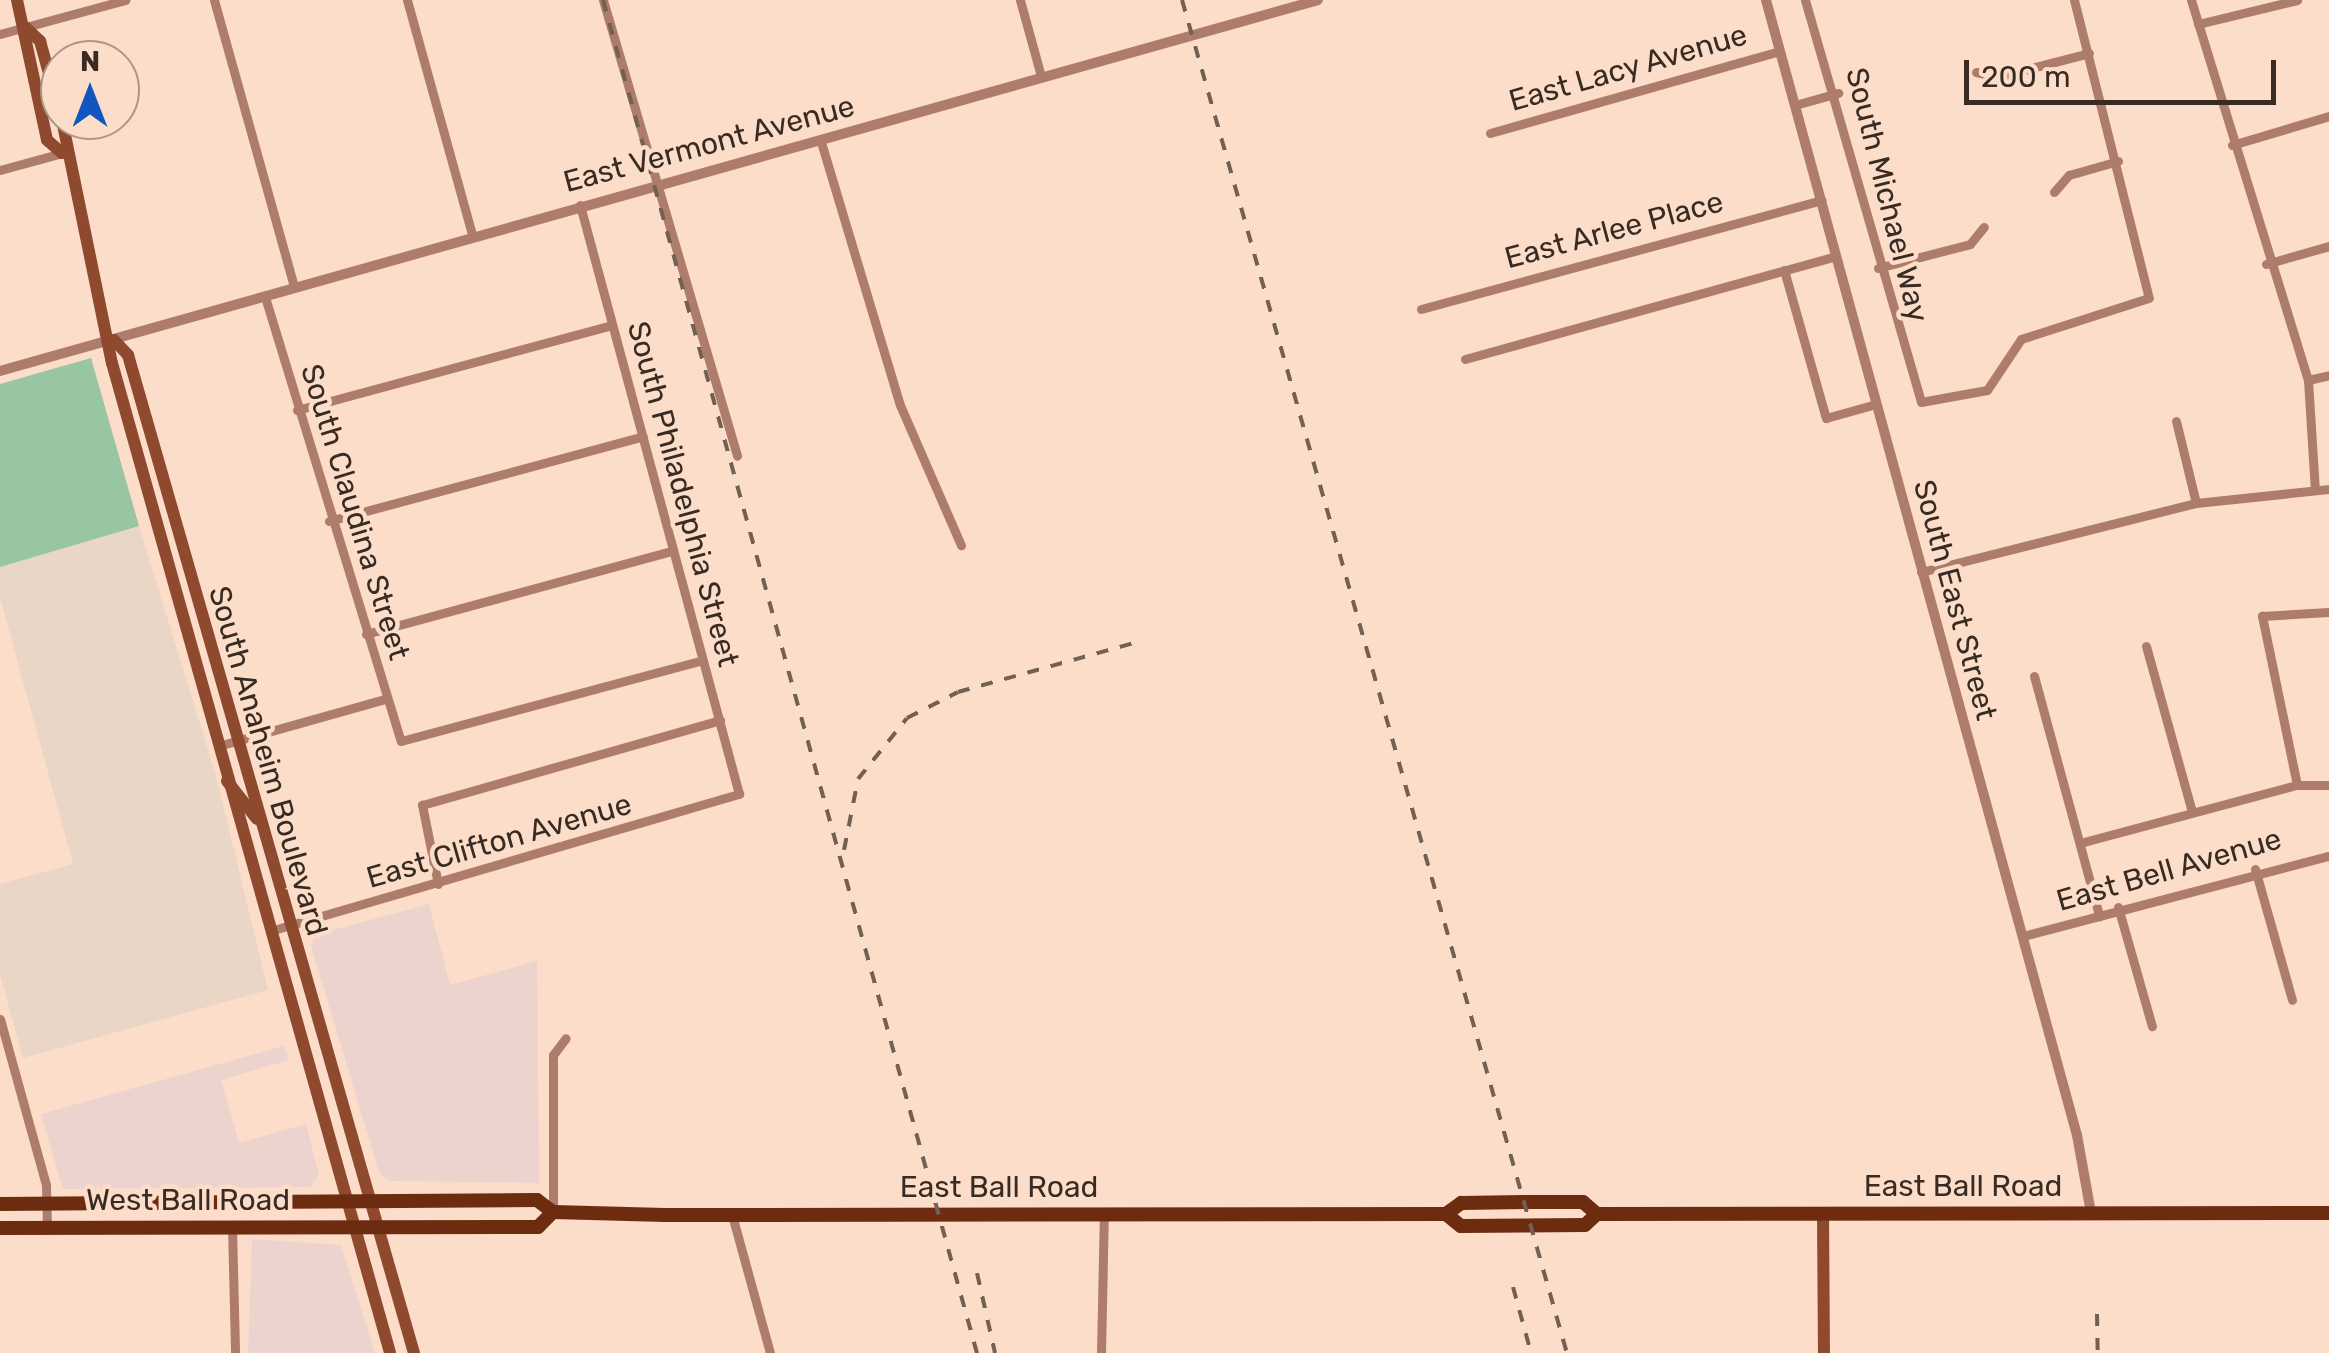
<!DOCTYPE html>
<html>
<head>
<meta charset="utf-8">
<style>
  body { margin:0 }
  #map { position:relative; width:2329px; height:1353px; overflow:hidden; background:#fcddc9; font-family:Rubik,sans-serif }
  div>[style] { position:absolute }
  .commercial>* { inset:0; background:#edd3ce }
  .medical>* { inset:0; background:#e9d6c6 }
  .green>* { inset:0; background:#98c5a2 }
  .minor>* { height:9px; margin:-4.5px; padding:0 4.5px; transform-origin:4.5px; border-radius:4.5px; background:#ae7c6b }
  .tertiary>* { height:10px; margin:-5px; padding:0 5px; transform-origin:5px; border-radius:5px; background:#ae7c6b }
  .secondary>* { height:12px; margin:-6px; padding:0 6px; transform-origin:6px; border-radius:6px; background:#8f492f }
  .primary>* { height:14px; margin:-7px; padding:0 7px; transform-origin:7px; border-radius:7px; background:#6d2b10 }
  .rail>* { height:4px; margin-top:-2px; transform-origin:0; background:repeating-linear-gradient(90deg,#726055 0 12px,transparent 0 24px) }
  span { translate:-50% -50%; white-space:nowrap; text-align:center; line-height:1.15; -webkit-text-stroke:9px #fcddc9; paint-order:stroke }
  .street-label { font-size:30px; color:#372b24 }
  .north { position:absolute; left:40px; top:40px; width:100px; height:100px; box-sizing:border-box; background:#fcddc9; border:2px solid #ad9687; border-radius:50%; rotate:0deg; font-size:28px; font-weight:700; line-height:40px; text-align:center; color:#372b24 }
  .north::after { content:''; display:block; margin:auto; width:35px; height:45px; background:#1255c0; clip-path:polygon(50% 0,100% 100%,50% 72%,0 100%) }
  .scale { position:absolute; left:1964px; top:60px; width:312px; height:45px; box-sizing:border-box; border:5px solid #372b24; border-top:0; padding-left:12px; font-size:30px; line-height:35px; white-space:nowrap; color:#372b24; -webkit-text-stroke:8px #fcddc9; paint-order:stroke }
</style>
</head>
<body>
<div id="map">
  <div class="commercial">
    <i style="clip-path:polygon(429px 904px,450px 985px,537px 961px,539px 1183px,389px 1181px,379px 1172px,311px 946px,315px 935px)"></i>
    <i style="clip-path:polygon(284px 1046px,289px 1060px,221px 1080px,239px 1143px,306px 1124px,319px 1175px,310px 1187px,63px 1189px,41px 1114px)"></i>
    <i style="clip-path:polygon(252px 1239px,341px 1245px,375px 1353px,248px 1353px)"></i>
  </div>
  <div class="medical">
    <i style="clip-path:polygon(139px 526px,216px 776px,268px 990px,23px 1058px,0 975px,0 884px,73px 864px,0 597px,0 567px)"></i>
  </div>
  <div class="green">
    <i style="clip-path:polygon(91px 358px,139px 526px,0 567px,0 384px)"></i>
  </div>
  <div class="minor">
    <i style="left:214px;top:0;width:298px;rotate:74.4deg"></i>
    <i style="left:407px;top:0;width:243px;rotate:74.5deg"></i>
    <i style="left:603px;top:0;width:475px;rotate:73.6deg"></i>
    <i style="left:1020px;top:0;width:79px;rotate:74.6deg"></i>
    <i style="left:1805px;top:0;width:418px;rotate:73.9deg"></i>
    <i style="left:1921px;top:402px;width:67px;rotate:-10.3deg"></i>
    <i style="left:1987px;top:390px;width:61px;rotate:-56.3deg"></i>
    <i style="left:2021px;top:339px;width:134px;rotate:-17.8deg"></i>
    <i style="left:2074px;top:0;width:307px;rotate:75.9deg"></i>
    <i style="left:2191px;top:0;width:398px;rotate:72.9deg"></i>
    <i style="left:2308px;top:380px;width:110px;rotate:86.4deg"></i>
    <i style="left:2198px;top:24px;width:102px;rotate:-13.6deg"></i>
    <i style="left:0;top:34px;width:130px;rotate:-15.2deg"></i>
    <i style="left:1976px;top:72px;width:22px;rotate:13deg"></i>
    <i style="left:1997px;top:77px;width:95px;rotate:-14.6deg"></i>
    <i style="left:1795px;top:105px;width:45px;rotate:-15.6deg"></i>
    <i style="left:1490px;top:133px;width:301px;rotate:-15.8deg"></i>
    <i style="left:821px;top:142px;width:275px;rotate:73.3deg"></i>
    <i style="left:900px;top:405px;width:153px;rotate:66.5deg"></i>
    <i style="left:2232px;top:145px;width:101px;rotate:-16.6deg"></i>
    <i style="left:0;top:170px;width:64px;rotate:-15.3deg"></i>
    <i style="left:2054px;top:192px;width:23px;rotate:-49deg"></i>
    <i style="left:2069px;top:175px;width:51px;rotate:-15.9deg"></i>
    <i style="left:2266px;top:264px;width:66px;rotate:-15.9deg"></i>
    <i style="left:1878px;top:268px;width:95px;rotate:-14.6deg"></i>
    <i style="left:1970px;top:244px;width:22px;rotate:-51deg"></i>
    <i style="left:1784px;top:270px;width:154px;rotate:74.2deg"></i>
    <i style="left:1826px;top:418px;width:52px;rotate:-15.6deg"></i>
    <i style="left:265px;top:297px;width:464px;rotate:73deg"></i>
    <i style="left:401px;top:741px;width:309px;rotate:-15deg"></i>
    <i style="left:1421px;top:309px;width:415px;rotate:-15.2deg"></i>
    <i style="left:1465px;top:359px;width:385px;rotate:-15.5deg"></i>
    <i style="left:2308px;top:380px;width:22px;rotate:-13deg"></i>
    <i style="left:297px;top:410px;width:326px;rotate:-15.1deg"></i>
    <i style="left:2176px;top:421px;width:84px;rotate:76.3deg"></i>
    <i style="left:329px;top:521px;width:325px;rotate:-15.1deg"></i>
    <i style="left:1921px;top:572px;width:284px;rotate:-14.1deg"></i>
    <i style="left:2196px;top:503px;width:134px;rotate:-6deg"></i>
    <i style="left:366px;top:634px;width:316px;rotate:-15.2deg"></i>
    <i style="left:2146px;top:646px;width:172px;rotate:74.5deg"></i>
    <i style="left:2034px;top:676px;width:249px;rotate:74.8deg"></i>
    <i style="left:218px;top:746px;width:173px;rotate:-15.7deg"></i>
    <i style="left:2297px;top:785px;width:173px;rotate:-101.7deg"></i>
    <i style="left:2262px;top:616px;width:67px;rotate:-3.4deg"></i>
    <i style="left:2080px;top:843px;width:225px;rotate:-15deg"></i>
    <i style="left:2297px;top:785px;width:32px"></i>
    <i style="left:2255px;top:869px;width:136px;rotate:74.2deg"></i>
    <i style="left:438px;top:884px;width:81px;rotate:-101.4deg"></i>
    <i style="left:422px;top:805px;width:310px;rotate:-15.9deg"></i>
    <i style="left:2118px;top:907px;width:124px;rotate:74.1deg"></i>
    <i style="left:270px;top:931px;width:489px;rotate:-16.3deg"></i>
    <i style="left:739px;top:794px;width:610px;rotate:-105.11deg"></i>
    <i style="left:2023px;top:936px;width:316px;rotate:-14.7deg"></i>
    <i style="left:0;top:1019px;width:172px;rotate:74.5deg"></i>
    <i style="left:46px;top:1185px;width:43px;rotate:88.7deg"></i>
    <i style="left:553px;top:1211px;width:156px;rotate:-90deg"></i>
    <i style="left:553px;top:1055px;width:21px;rotate:-53deg"></i>
    <i style="left:732px;top:1215px;width:143px;rotate:74.6deg"></i>
    <i style="left:232px;top:1227px;width:126px;rotate:88.6deg"></i>
    <i style="left:1101px;top:1353px;width:139px;rotate:-88.8deg"></i>
  </div>
  <div class="tertiary">
    <i style="left:1766px;top:0;width:1177px;rotate:74.68deg"></i>
    <i style="left:2077px;top:1135px;width:79px;rotate:79.8deg"></i>
    <i style="left:0;top:371px;width:1369px;rotate:-15.72deg"></i>
  </div>
  <div class="secondary">
    <i style="left:17px;top:0;width:143px;rotate:77.9deg"></i>
    <i style="left:47px;top:140px;width:20px;rotate:41deg"></i>
    <i style="left:25px;top:27px;width:21px;rotate:43deg"></i>
    <i style="left:40px;top:41px;width:75px;rotate:74.5deg"></i>
    <i style="left:62px;top:120px;width:248px;rotate:78.4deg"></i>
    <i style="left:112px;top:363px;width:1028px;rotate:74.31deg"></i>
    <i style="left:114px;top:340px;width:21px;rotate:47deg"></i>
    <i style="left:128px;top:355px;width:1038px;rotate:74.01deg"></i>
    <i style="left:227px;top:781px;width:48px;rotate:51.7deg"></i>
    <i style="left:1823px;top:1214px;width:139px;rotate:89.6deg"></i>
  </div>
  <div class="primary">
    <i style="left:0;top:1204px;width:537px;rotate:-0.43deg"></i>
    <i style="left:537px;top:1200px;width:20px;rotate:37deg"></i>
    <i style="left:553px;top:1212px;width:112px;rotate:1.5deg"></i>
    <i style="left:665px;top:1215px;width:781px;rotate:-0.07deg"></i>
    <i style="left:1446px;top:1214px;width:19px;rotate:-36deg"></i>
    <i style="left:1461px;top:1203px;width:63px;rotate:-0.9deg"></i>
    <i style="left:1524px;top:1202px;width:59px"></i>
    <i style="left:1583px;top:1202px;width:18px;rotate:41deg"></i>
    <i style="left:1597px;top:1214px;width:732px;rotate:-0.08deg"></i>
    <i style="left:1446px;top:1214px;width:19px;rotate:39deg"></i>
    <i style="left:1461px;top:1226px;width:124px;rotate:-0.5deg"></i>
    <i style="left:1585px;top:1225px;width:16px;rotate:-43deg"></i>
    <i style="left:0;top:1228px;width:538px;rotate:-0.11deg"></i>
    <i style="left:538px;top:1227px;width:21px;rotate:-45deg"></i>
  </div>
  <div class="rail">
    <i style="left:603px;top:0;width:1404px;rotate:74.55deg"></i>
    <i style="left:1182px;top:0;width:1407px;rotate:74.12deg"></i>
    <i style="left:844px;top:850px;width:72px;rotate:-78.8deg"></i>
    <i style="left:858px;top:779px;width:78px;rotate:-51.2deg"></i>
    <i style="left:907px;top:718px;width:57px;rotate:-27deg"></i>
    <i style="left:958px;top:692px;width:182px;rotate:-15.6deg"></i>
    <i style="left:977px;top:1273px;width:82px;rotate:77.3deg"></i>
    <i style="left:1513px;top:1287px;width:68px;rotate:74.7deg"></i>
    <i style="left:2097px;top:1314px;width:39px;rotate:89deg"></i>
  </div>
  <div class="street-label">
    <span style="left:1628px;top:68px;rotate:-16deg">East Lacy Avenue</span>
    <span style="left:709px;top:144px;rotate:-15deg">East Vermont Avenue</span>
    <span style="left:1887px;top:195px;rotate:76deg">South Michael Way</span>
    <span style="left:1614px;top:230px;rotate:-15deg">East Arlee Place</span>
    <span style="left:683px;top:494px;rotate:75deg">South Philadelphia Street</span>
    <span style="left:355px;top:512px;rotate:73deg">South Claudina Street</span>
    <span style="left:1955px;top:600px;rotate:75deg">South East Street</span>
    <span style="left:268px;top:761px;rotate:74deg">South Anaheim Boulevard</span>
    <span style="left:499px;top:841px;rotate:-16deg">East Clifton Avenue</span>
    <span style="left:2169px;top:870px;rotate:-16deg">East Bell Avenue</span>
    <span style="left:1963px;top:1186px">East Ball Road</span>
    <span style="left:999px;top:1187px">East Ball Road</span>
    <span style="left:188px;top:1200px">West Ball Road</span>
  </div>
  <div class="north">N</div>
  <div class="scale">200 m</div>
</div>
</body>
</html>
